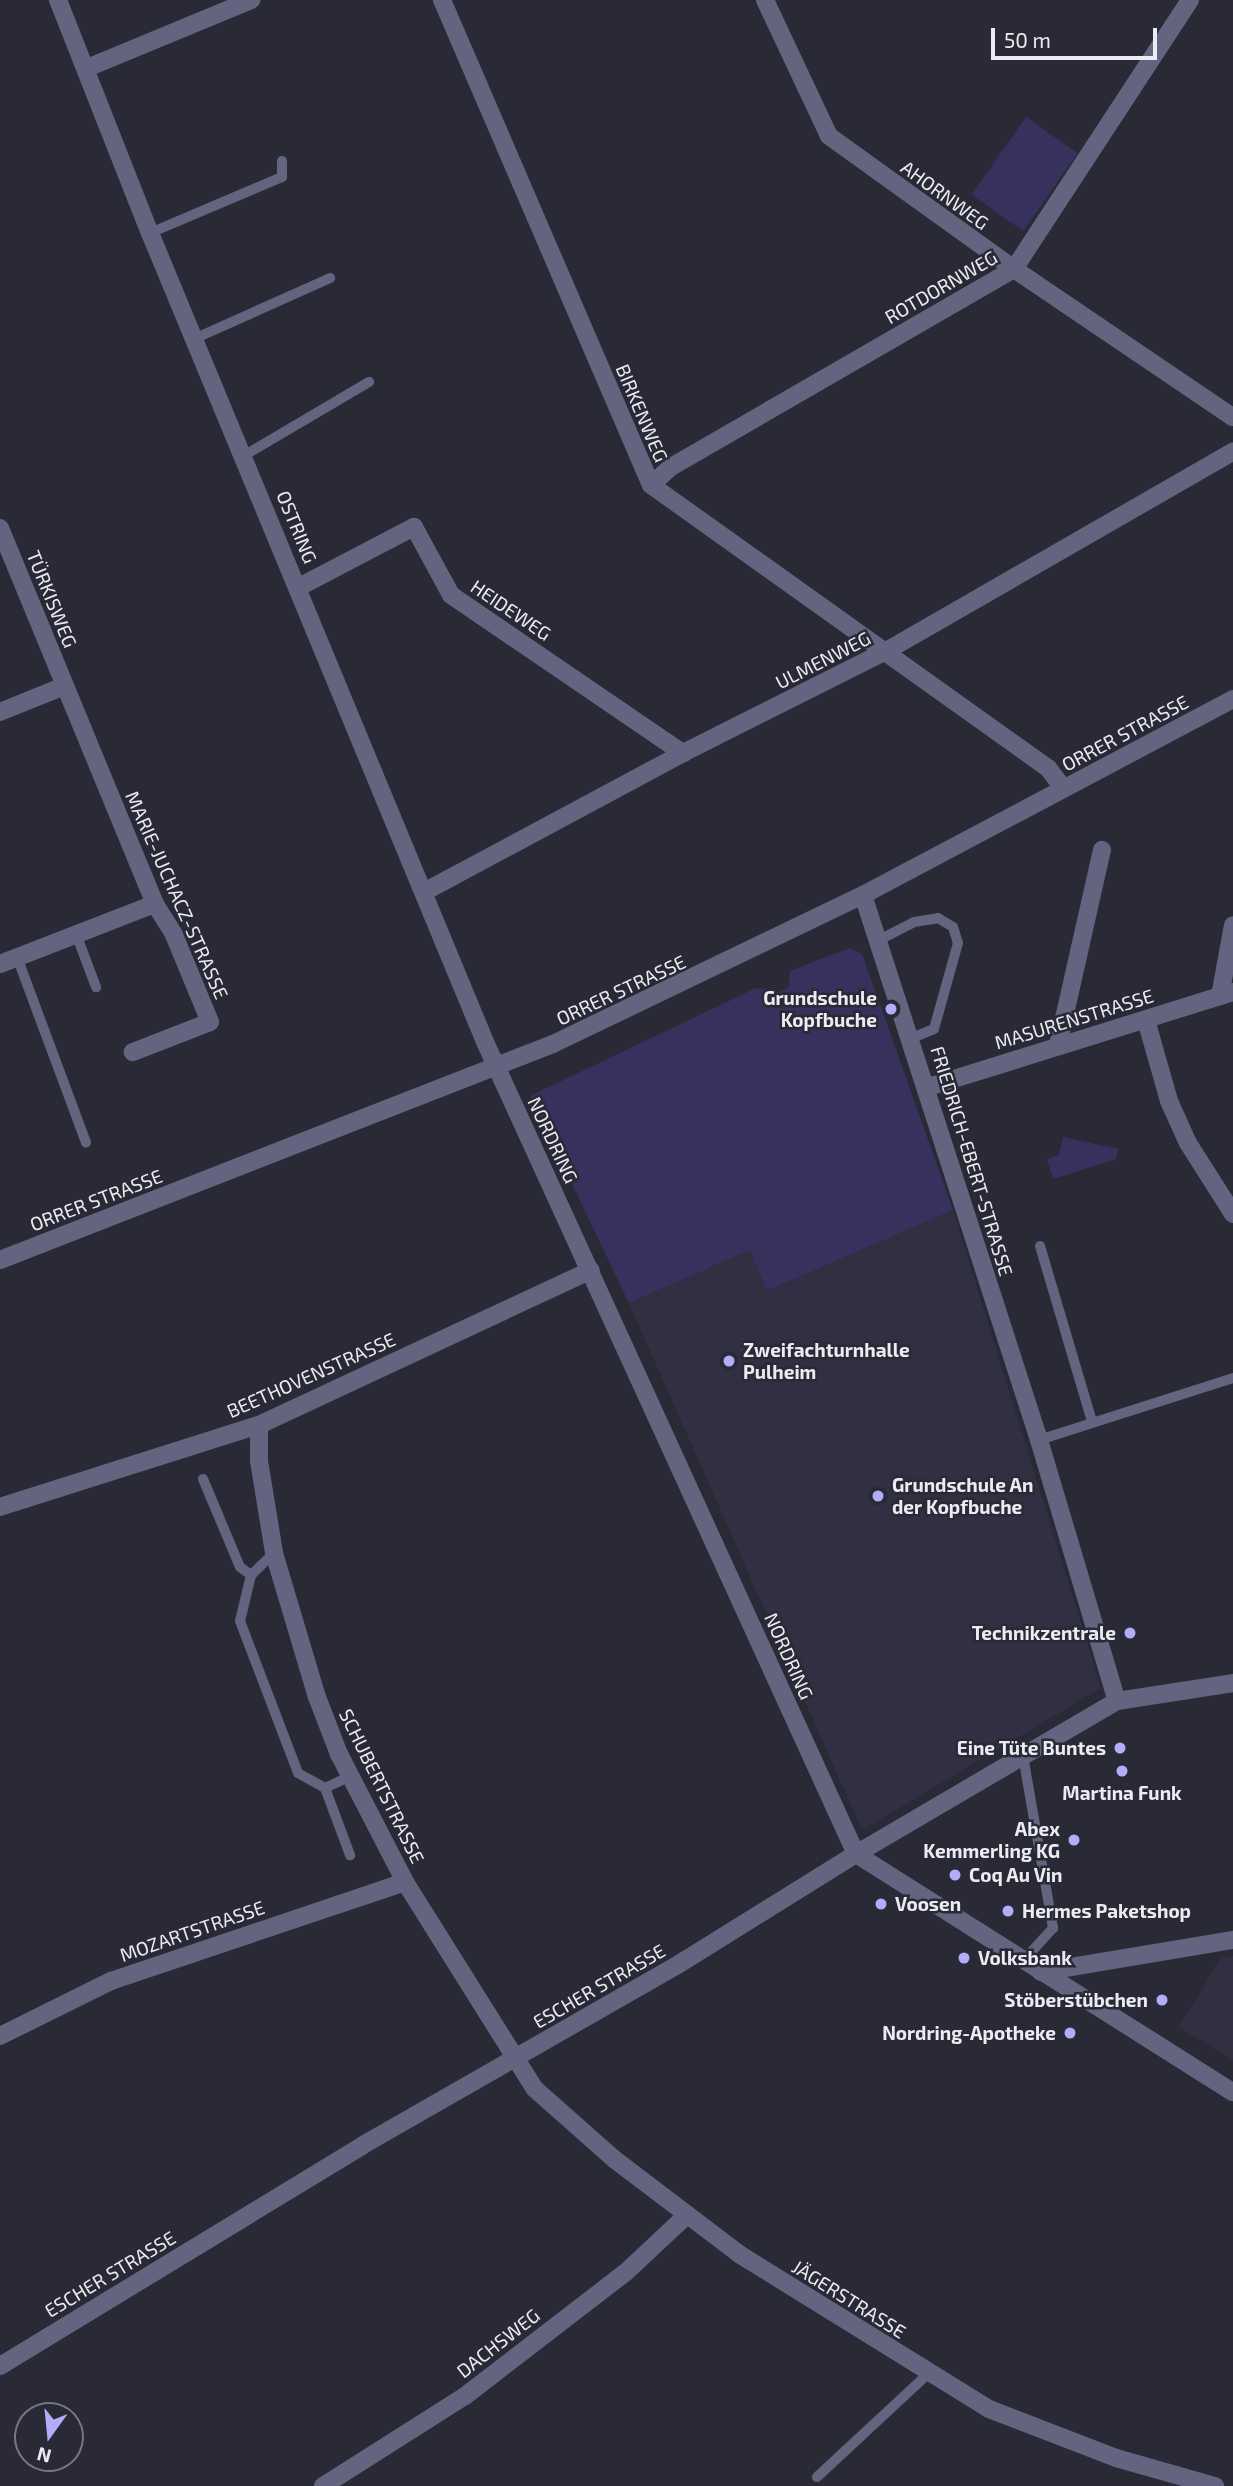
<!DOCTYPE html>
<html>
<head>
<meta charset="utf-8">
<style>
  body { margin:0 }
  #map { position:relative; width:1233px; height:2486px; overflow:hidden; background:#2a2a36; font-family:"Exo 2",sans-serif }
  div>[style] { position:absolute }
  .built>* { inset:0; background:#313042 }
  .green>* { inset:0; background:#36325d; transform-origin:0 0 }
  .service>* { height:10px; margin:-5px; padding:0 5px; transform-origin:5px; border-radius:5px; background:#656480 }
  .minor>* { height:18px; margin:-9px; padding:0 9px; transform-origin:9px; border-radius:9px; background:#656480 }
  .tertiary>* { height:18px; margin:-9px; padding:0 9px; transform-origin:9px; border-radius:9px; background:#656480 }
  .dots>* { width:19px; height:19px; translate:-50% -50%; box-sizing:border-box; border:4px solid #2a2a36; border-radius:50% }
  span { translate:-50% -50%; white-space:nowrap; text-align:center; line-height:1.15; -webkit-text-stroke:5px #2a2a36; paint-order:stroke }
  .street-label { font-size:19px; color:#ebebf3 }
  .poi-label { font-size:19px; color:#ebebf3; font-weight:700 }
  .right { translate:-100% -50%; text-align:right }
  .left { translate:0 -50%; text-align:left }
  .north { position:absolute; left:14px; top:2402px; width:70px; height:70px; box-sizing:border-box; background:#2a2a36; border:2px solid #777782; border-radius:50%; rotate:195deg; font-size:19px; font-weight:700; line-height:28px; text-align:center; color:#ebebf3 }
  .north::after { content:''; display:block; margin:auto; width:24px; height:32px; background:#b2adf9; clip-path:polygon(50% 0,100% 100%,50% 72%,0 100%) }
  .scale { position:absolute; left:991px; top:28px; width:166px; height:32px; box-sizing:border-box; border:4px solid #ebebf3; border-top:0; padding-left:9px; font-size:21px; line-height:24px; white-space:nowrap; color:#ebebf3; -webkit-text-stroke:5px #2a2a36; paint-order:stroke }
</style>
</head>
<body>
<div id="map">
  <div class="built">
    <i style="clip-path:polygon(953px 1210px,1101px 1688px,862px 1830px,629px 1303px,750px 1250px,768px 1291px)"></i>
    <i style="clip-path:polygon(1233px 1956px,1233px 2060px,1179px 2027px,1221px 1958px)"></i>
  </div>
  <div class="green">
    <i style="left:1026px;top:117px;width:63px;height:95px;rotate:35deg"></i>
    <i style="clip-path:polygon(850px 948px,862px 954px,953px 1210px,767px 1291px,750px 1250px,629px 1303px,530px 1096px,756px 988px,780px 992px,789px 987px,790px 971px)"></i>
    <i style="clip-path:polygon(1063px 1137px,1118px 1149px,1116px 1159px,1053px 1179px,1047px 1159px,1059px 1155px)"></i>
  </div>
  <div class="service">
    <i style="left:150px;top:233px;width:143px;rotate:-23deg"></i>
    <i style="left:282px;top:177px;width:16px;rotate:-90deg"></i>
    <i style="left:196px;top:338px;width:147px;rotate:-24.1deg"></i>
    <i style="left:245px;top:455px;width:144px;rotate:-30.5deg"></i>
    <i style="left:76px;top:934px;width:57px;rotate:69.3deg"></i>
    <i style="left:879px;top:940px;width:39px;rotate:-27deg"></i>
    <i style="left:914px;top:922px;width:24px;rotate:-9deg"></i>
    <i style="left:938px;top:918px;width:17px;rotate:31deg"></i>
    <i style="left:953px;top:927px;width:17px;rotate:73deg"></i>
    <i style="left:958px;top:943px;width:89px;rotate:105.6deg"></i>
    <i style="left:934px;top:1029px;width:24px;rotate:158deg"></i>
    <i style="left:17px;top:957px;width:198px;rotate:69.6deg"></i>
    <i style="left:1040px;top:1246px;width:184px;rotate:73.5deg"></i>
    <i style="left:1039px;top:1440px;width:204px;rotate:-17.7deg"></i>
    <i style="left:203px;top:1479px;width:95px;rotate:67.2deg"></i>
    <i style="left:240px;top:1567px;width:14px;rotate:36deg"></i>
    <i style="left:274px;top:1553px;width:32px;rotate:136deg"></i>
    <i style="left:251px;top:1575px;width:47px;rotate:103.4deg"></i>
    <i style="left:240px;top:1621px;width:163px;rotate:69.1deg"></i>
    <i style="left:298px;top:1773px;width:31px;rotate:29deg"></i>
    <i style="left:325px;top:1788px;width:29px;rotate:-25deg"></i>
    <i style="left:1023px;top:1756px;width:175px;rotate:80.1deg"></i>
    <i style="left:1053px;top:1928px;width:45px;rotate:132.3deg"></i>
    <i style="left:325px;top:1788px;width:72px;rotate:69.5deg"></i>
    <i style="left:817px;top:2477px;width:153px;rotate:-42.9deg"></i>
  </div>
  <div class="minor">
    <i style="left:58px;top:0;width:251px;rotate:68.5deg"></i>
    <i style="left:150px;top:233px;width:878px;rotate:67.5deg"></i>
    <i style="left:486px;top:1044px;width:891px;rotate:65.45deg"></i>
    <i style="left:856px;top:1854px;width:446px;rotate:32.3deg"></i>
    <i style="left:442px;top:0;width:528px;rotate:66.69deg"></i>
    <i style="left:651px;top:485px;width:488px;rotate:35.5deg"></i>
    <i style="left:1048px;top:768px;width:26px;rotate:53deg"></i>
    <i style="left:765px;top:0;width:150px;rotate:64.8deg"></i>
    <i style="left:829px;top:136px;width:228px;rotate:35.7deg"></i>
    <i style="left:1014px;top:269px;width:264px;rotate:34.1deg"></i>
    <i style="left:87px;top:68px;width:178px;rotate:-22.5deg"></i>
    <i style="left:651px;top:485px;width:27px;rotate:-42deg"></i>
    <i style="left:671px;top:467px;width:396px;rotate:-30deg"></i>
    <i style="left:1014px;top:269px;width:321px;rotate:-56.8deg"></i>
    <i style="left:0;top:528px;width:407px;rotate:67.6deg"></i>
    <i style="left:155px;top:904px;width:36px;rotate:58deg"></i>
    <i style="left:174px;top:935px;width:94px;rotate:67.5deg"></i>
    <i style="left:210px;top:1022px;width:83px;rotate:158.7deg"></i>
    <i style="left:299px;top:587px;width:130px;rotate:-27.6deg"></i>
    <i style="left:414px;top:527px;width:77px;rotate:61.4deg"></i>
    <i style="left:451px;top:595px;width:281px;rotate:34.3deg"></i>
    <i style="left:0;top:712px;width:69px;rotate:-22.1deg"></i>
    <i style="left:424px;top:892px;width:294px;rotate:-28.2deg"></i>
    <i style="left:683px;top:753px;width:229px;rotate:-26.7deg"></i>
    <i style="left:888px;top:650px;width:398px;rotate:-29.9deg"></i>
    <i style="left:863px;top:895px;width:573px;rotate:72.1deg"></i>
    <i style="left:1039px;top:1440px;width:272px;rotate:73.4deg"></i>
    <i style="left:0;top:964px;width:166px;rotate:-21.2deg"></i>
    <i style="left:1220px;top:996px;width:72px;rotate:-79.6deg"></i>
    <i style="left:1146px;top:1020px;width:84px;rotate:74.1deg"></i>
    <i style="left:1169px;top:1101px;width:46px;rotate:65.7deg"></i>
    <i style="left:1188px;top:1143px;width:84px;rotate:57.6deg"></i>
    <i style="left:1058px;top:1045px;width:200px;rotate:-77.3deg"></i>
    <i style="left:928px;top:1087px;width:319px;rotate:-17.3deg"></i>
    <i style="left:259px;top:1425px;width:36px;rotate:90deg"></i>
    <i style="left:259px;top:1461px;width:93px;rotate:80.7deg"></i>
    <i style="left:274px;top:1553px;width:150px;rotate:73.4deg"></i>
    <i style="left:317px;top:1697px;width:61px;rotate:68.9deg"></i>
    <i style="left:339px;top:1754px;width:144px;rotate:62.7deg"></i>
    <i style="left:405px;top:1882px;width:244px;rotate:57.9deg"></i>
    <i style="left:535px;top:2089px;width:106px;rotate:41.5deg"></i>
    <i style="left:614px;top:2159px;width:157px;rotate:37.2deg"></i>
    <i style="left:739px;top:2254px;width:294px;rotate:31.8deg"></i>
    <i style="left:989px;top:2409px;width:136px;rotate:21.1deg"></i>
    <i style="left:1116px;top:2458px;width:103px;rotate:15.8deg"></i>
    <i style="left:0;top:1507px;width:272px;rotate:-17.6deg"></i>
    <i style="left:259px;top:1425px;width:366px;rotate:-25deg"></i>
    <i style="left:1041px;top:1972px;width:195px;rotate:-9.5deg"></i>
    <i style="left:0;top:2036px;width:124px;rotate:-26.4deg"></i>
    <i style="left:111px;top:1981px;width:310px;rotate:-18.6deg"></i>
    <i style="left:0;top:2366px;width:425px;rotate:-31.3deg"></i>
    <i style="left:363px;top:2145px;width:364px;rotate:-29.8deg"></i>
    <i style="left:679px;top:1964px;width:208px;rotate:-31.9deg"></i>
    <i style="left:856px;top:1854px;width:303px;rotate:-30.4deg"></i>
    <i style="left:1117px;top:1701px;width:117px;rotate:-8.8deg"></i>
    <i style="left:323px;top:2486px;width:168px;rotate:-32.4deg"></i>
    <i style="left:465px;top:2396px;width:202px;rotate:-37.6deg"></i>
    <i style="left:625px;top:2273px;width:85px;rotate:-43.1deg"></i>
  </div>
  <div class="tertiary">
    <i style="left:0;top:1260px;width:594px;rotate:-21.34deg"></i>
    <i style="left:553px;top:1044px;width:344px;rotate:-25.7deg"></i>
    <i style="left:863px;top:895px;width:419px;rotate:-27.9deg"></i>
  </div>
  <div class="dots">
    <i style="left:891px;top:1009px;background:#b2adf9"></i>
    <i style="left:729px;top:1361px;background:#b2adf9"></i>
    <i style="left:878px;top:1496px;background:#b2adf9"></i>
    <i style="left:1130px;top:1633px;background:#b2adf9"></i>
    <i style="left:1120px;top:1748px;background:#b2adf9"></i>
    <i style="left:1122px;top:1771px;background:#b2adf9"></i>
    <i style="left:1074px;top:1840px;background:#b2adf9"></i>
    <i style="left:955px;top:1875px;background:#b2adf9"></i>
    <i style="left:881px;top:1904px;background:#b2adf9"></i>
    <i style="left:1008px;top:1911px;background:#b2adf9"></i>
    <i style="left:964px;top:1958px;background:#b2adf9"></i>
    <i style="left:1162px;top:2000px;background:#b2adf9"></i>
    <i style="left:1070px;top:2033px;background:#b2adf9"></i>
  </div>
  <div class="street-label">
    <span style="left:945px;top:195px;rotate:36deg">AHORNWEG</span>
    <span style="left:941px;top:287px;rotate:-30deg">ROTDORNWEG</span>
    <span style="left:642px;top:413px;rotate:67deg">BIRKENWEG</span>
    <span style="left:297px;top:527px;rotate:68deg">OSTRING</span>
    <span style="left:52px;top:599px;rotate:68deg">TÜRKISWEG</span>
    <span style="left:511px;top:610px;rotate:34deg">HEIDEWEG</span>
    <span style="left:823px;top:660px;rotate:-27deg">ULMENWEG</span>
    <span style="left:1125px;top:733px;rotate:-28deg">ORRER STRASSE</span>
    <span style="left:177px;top:895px;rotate:66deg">MARIE-JUCHACZ-STRASSE</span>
    <span style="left:621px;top:990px;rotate:-25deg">ORRER STRASSE</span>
    <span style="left:1074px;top:1019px;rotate:-17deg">MASURENSTRASSE</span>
    <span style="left:553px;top:1140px;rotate:65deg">NORDRING</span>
    <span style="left:972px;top:1161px;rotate:73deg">FRIEDRICH-EBERT-STRASSE</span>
    <span style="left:96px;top:1200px;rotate:-21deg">ORRER STRASSE</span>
    <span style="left:311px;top:1375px;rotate:-24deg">BEETHOVENSTRASSE</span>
    <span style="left:789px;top:1656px;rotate:66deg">NORDRING</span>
    <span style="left:382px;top:1786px;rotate:64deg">SCHUBERTSTRASSE</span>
    <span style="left:192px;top:1931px;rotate:-19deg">MOZARTSTRASSE</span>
    <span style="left:599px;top:1986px;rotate:-30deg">ESCHER STRASSE</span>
    <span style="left:110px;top:2274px;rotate:-31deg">ESCHER STRASSE</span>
    <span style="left:849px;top:2299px;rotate:32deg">JÄGERSTRASSE</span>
    <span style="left:498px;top:2343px;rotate:-38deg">DACHSWEG</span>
  </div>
  <div class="poi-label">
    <span class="right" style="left:877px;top:1009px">Grundschule<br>Kopfbuche</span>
    <span class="left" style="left:743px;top:1361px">Zweifachturnhalle<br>Pulheim</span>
    <span class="left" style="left:892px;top:1496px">Grundschule An<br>der Kopfbuche</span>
    <span class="right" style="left:1116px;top:1633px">Technikzentrale</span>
    <span class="right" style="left:1106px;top:1748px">Eine Tüte Buntes</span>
    <span style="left:1122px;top:1793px">Martina Funk</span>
    <span class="right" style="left:1060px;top:1840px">Abex<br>Kemmerling KG</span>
    <span class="left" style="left:969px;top:1875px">Coq Au Vin</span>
    <span class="left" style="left:895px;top:1904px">Voosen</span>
    <span class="left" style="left:1022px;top:1911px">Hermes Paketshop</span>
    <span class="left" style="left:978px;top:1958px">Volksbank</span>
    <span class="right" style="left:1148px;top:2000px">Stöberstübchen</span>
    <span class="right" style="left:1056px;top:2033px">Nordring-Apotheke</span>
  </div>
  <div class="north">N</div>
  <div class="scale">50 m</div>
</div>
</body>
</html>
